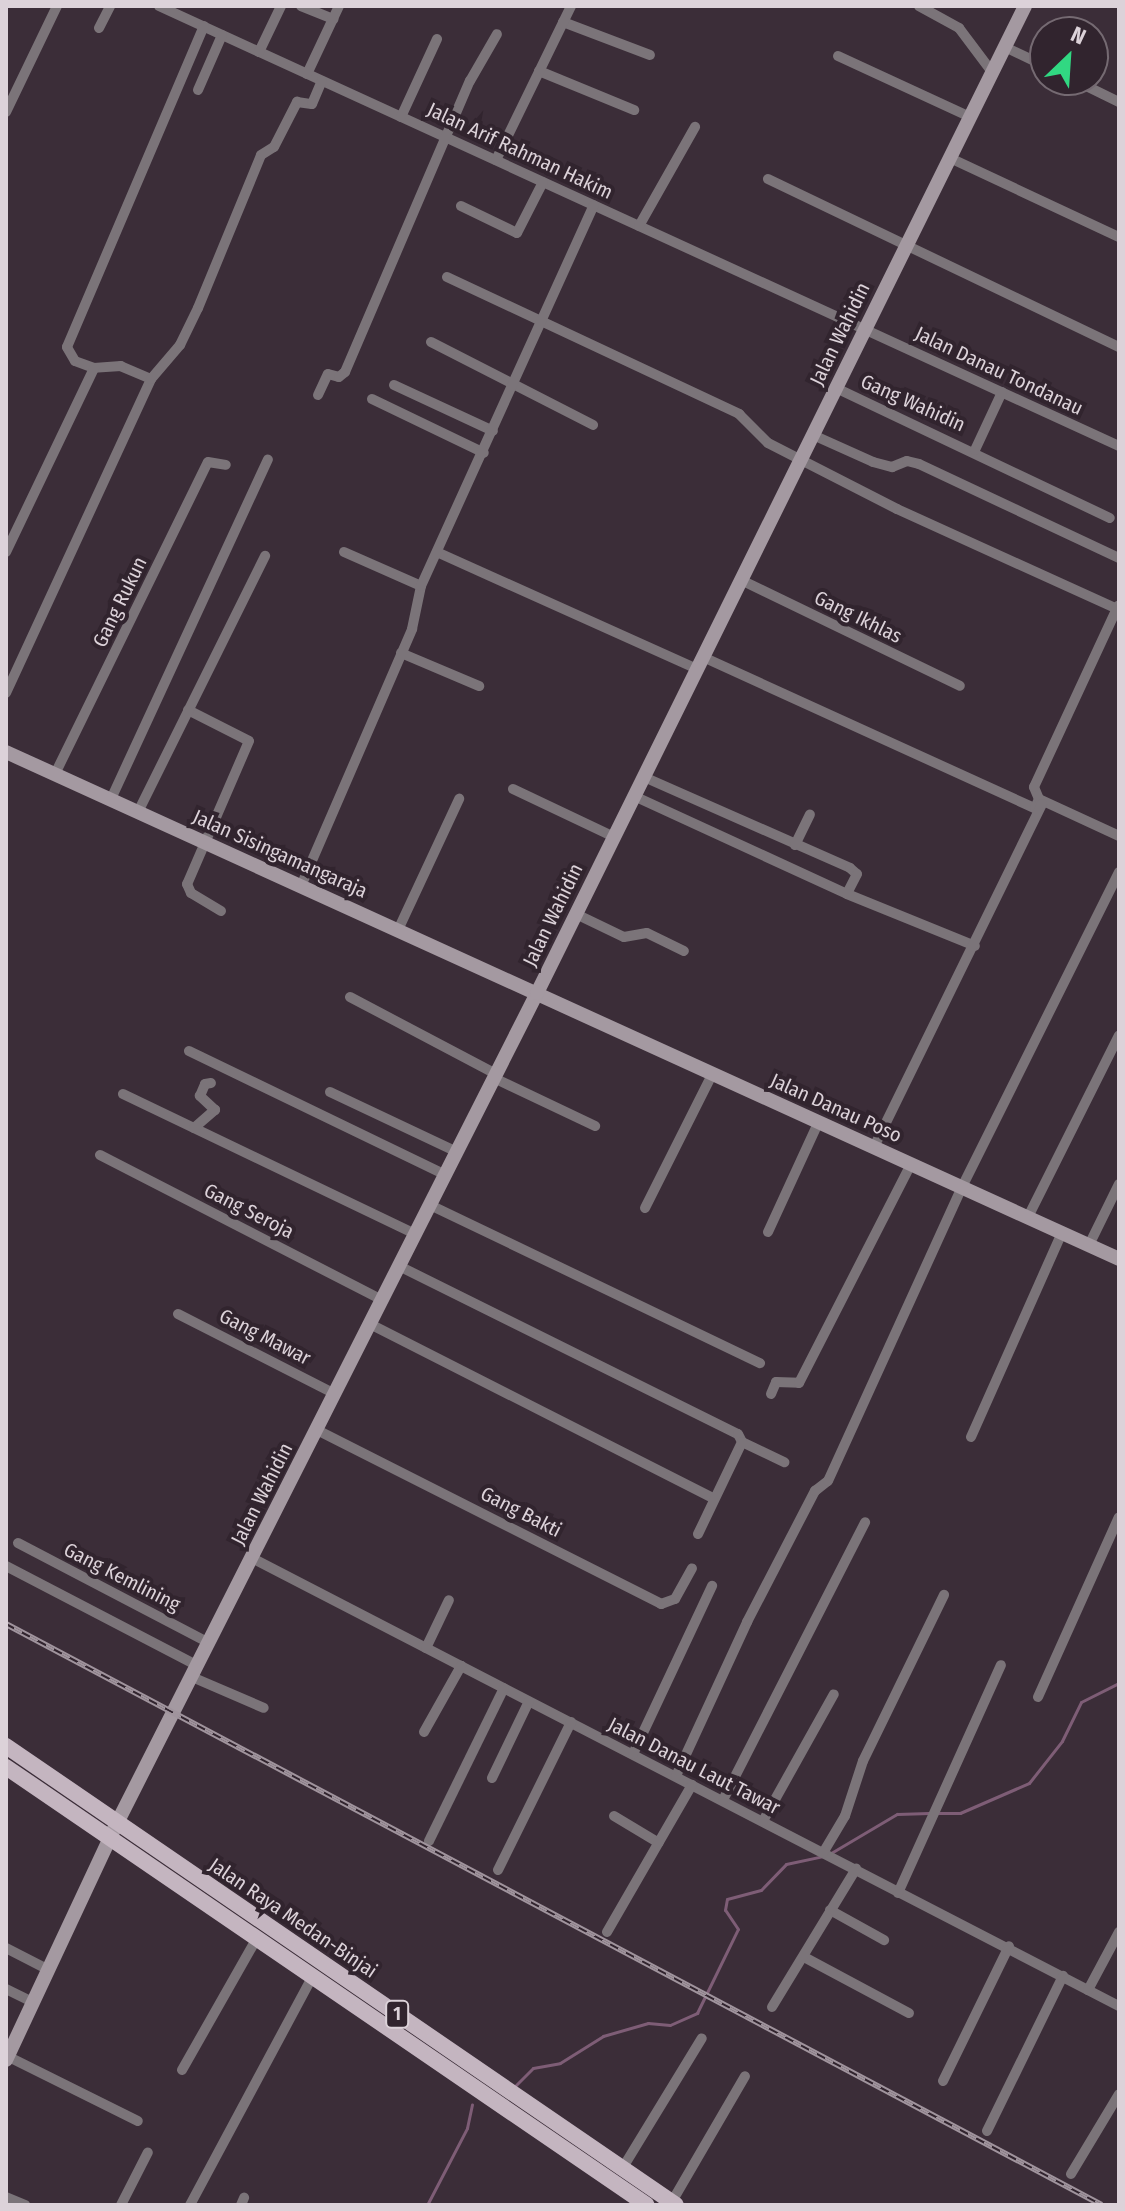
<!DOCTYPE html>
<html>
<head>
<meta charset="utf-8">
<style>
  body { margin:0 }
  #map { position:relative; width:1125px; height:2211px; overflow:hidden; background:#3b2d38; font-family:"Fira Sans Condensed",sans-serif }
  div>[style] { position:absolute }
  .stream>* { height:3px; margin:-1.5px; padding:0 1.5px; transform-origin:1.5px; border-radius:1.5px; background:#7e5d76 }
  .street>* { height:10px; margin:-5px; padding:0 5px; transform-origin:5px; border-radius:5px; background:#7b7479 }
  .secondary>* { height:14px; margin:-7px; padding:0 7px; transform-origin:7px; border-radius:7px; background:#a499a1 }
  .primary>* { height:16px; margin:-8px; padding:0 8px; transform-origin:8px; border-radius:8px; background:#c4b5c0 }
  .rail>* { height:6px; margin-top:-3px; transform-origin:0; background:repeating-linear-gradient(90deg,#31242e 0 9px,#a0949d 0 18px); box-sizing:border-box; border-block:2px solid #a0949d }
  span { translate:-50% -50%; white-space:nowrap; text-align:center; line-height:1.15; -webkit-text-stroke:8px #31242e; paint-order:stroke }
  .shield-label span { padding:2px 6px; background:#31242e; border:2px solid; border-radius:6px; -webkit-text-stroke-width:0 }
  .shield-label { font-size:18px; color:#dcd2d9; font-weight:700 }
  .street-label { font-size:20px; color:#dcd2d9 }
  .frame { position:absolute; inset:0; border:8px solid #dcd2d9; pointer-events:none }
  .north { position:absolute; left:1029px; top:16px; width:80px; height:80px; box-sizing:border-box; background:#31242e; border:2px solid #756a72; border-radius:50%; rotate:25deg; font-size:22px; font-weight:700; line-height:32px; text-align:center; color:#dcd2d9 }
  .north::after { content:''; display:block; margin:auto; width:28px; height:36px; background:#31d882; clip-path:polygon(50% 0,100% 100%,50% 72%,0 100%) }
</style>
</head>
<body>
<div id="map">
  <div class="stream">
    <i style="left:936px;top:1813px;width:24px"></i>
    <i style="left:960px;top:1813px;width:75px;rotate:-23.5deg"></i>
    <i style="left:1029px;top:1783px;width:53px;rotate:-51.8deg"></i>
    <i style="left:1062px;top:1741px;width:43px;rotate:-64deg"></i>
    <i style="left:1081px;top:1702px;width:42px;rotate:-26.6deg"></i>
    <i style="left:831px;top:1853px;width:77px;rotate:-30.6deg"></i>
    <i style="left:897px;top:1814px;width:32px;rotate:-2deg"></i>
    <i style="left:516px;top:2085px;width:24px;rotate:-45deg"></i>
    <i style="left:533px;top:2068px;width:27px;rotate:-10deg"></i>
    <i style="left:560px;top:2063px;width:51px;rotate:-32.1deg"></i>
    <i style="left:603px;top:2036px;width:47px;rotate:-16.1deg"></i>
    <i style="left:648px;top:2023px;width:22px;rotate:5deg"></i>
    <i style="left:670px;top:2025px;width:30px;rotate:-24deg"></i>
    <i style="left:697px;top:2013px;width:93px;rotate:-64deg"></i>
    <i style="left:738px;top:1929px;width:23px;rotate:-124deg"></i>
    <i style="left:725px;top:1910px;width:11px;rotate:-80deg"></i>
    <i style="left:727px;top:1899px;width:35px;rotate:-15deg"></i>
    <i style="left:761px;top:1890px;width:36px;rotate:-46deg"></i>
    <i style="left:786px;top:1864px;width:39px;rotate:-12deg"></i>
    <i style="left:427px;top:2205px;width:87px;rotate:-62.5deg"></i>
    <i style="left:467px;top:2128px;width:24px;rotate:-78deg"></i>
  </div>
  <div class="street">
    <i style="left:159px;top:6px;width:1056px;rotate:24.62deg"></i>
    <i style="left:301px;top:6px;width:35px;rotate:22deg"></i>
    <i style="left:919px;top:6px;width:46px;rotate:28.8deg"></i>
    <i style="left:959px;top:28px;width:55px;rotate:53.1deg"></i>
    <i style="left:563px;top:22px;width:93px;rotate:20.8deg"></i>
    <i style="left:99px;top:28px;width:25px;rotate:-63deg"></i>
    <i style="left:1005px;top:47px;width:44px;rotate:25.4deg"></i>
    <i style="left:259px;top:52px;width:51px;rotate:-64.4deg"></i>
    <i style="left:838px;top:56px;width:145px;rotate:24.8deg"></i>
    <i style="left:539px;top:71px;width:103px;rotate:22.3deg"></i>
    <i style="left:307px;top:74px;width:75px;rotate:-64.8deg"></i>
    <i style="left:1074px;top:80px;width:50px;rotate:26.1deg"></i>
    <i style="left:198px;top:90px;width:60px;rotate:-66.4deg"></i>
    <i style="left:6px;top:112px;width:118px;rotate:-64.3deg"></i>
    <i style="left:401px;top:117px;width:86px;rotate:-65.2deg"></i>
    <i style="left:950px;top:158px;width:187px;rotate:25.1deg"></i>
    <i style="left:496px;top:160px;width:171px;rotate:-64deg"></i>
    <i style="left:768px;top:179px;width:389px;rotate:25.6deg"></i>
    <i style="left:461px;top:206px;width:62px;rotate:25.7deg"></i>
    <i style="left:517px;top:233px;width:57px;rotate:-63deg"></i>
    <i style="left:639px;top:226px;width:114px;rotate:-60.5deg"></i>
    <i style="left:447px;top:277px;width:323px;rotate:25.1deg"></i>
    <i style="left:739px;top:414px;width:41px;rotate:45deg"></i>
    <i style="left:768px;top:443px;width:145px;rotate:27.1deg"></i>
    <i style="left:897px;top:509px;width:242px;rotate:24.4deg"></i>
    <i style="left:431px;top:342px;width:182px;rotate:27.1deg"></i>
    <i style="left:151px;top:379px;width:33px;rotate:-157deg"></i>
    <i style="left:121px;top:366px;width:27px;rotate:176deg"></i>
    <i style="left:94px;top:368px;width:20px;rotate:-160deg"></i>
    <i style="left:75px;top:361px;width:16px;rotate:-120deg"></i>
    <i style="left:67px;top:347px;width:349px;rotate:-66.9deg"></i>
    <i style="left:394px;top:385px;width:109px;rotate:24.9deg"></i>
    <i style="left:836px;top:388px;width:303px;rotate:25.4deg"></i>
    <i style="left:318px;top:395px;width:23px;rotate:-65deg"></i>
    <i style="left:328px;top:374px;width:11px;rotate:15deg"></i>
    <i style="left:339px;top:377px;width:8px;rotate:-40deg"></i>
    <i style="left:345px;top:372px;width:317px;rotate:-66.8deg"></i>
    <i style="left:470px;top:81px;width:54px;rotate:-60.1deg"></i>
    <i style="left:372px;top:399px;width:124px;rotate:25.7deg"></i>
    <i style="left:813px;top:435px;width:66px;rotate:24.2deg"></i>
    <i style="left:873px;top:462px;width:20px;rotate:15deg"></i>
    <i style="left:892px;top:467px;width:16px;rotate:-22deg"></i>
    <i style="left:907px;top:461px;width:12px;rotate:14deg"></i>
    <i style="left:919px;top:464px;width:221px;rotate:25.2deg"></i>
    <i style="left:975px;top:450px;width:64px;rotate:-65deg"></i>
    <i style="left:6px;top:552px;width:204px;rotate:-64.4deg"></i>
    <i style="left:344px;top:552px;width:84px;rotate:23.8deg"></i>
    <i style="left:439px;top:553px;width:283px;rotate:24.2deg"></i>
    <i style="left:741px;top:580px;width:243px;rotate:25.8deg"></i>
    <i style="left:401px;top:653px;width:85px;rotate:22.9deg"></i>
    <i style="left:703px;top:657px;width:365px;rotate:24.5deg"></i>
    <i style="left:1035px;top:808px;width:10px;rotate:-66deg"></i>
    <i style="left:1039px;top:799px;width:88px;rotate:24.8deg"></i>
    <i style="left:6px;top:693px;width:346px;rotate:-65.2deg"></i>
    <i style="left:151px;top:379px;width:45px;rotate:-49.5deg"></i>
    <i style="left:180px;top:345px;width:41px;rotate:-64.1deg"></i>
    <i style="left:198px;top:308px;width:165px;rotate:-67.6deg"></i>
    <i style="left:261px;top:155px;width:15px;rotate:-32deg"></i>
    <i style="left:274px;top:147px;width:51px;rotate:-62.9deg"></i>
    <i style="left:297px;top:102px;width:15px;rotate:8deg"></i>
    <i style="left:312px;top:104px;width:25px;rotate:-67deg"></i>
    <i style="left:188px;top:710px;width:68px;rotate:26.9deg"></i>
    <i style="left:249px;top:741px;width:156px;rotate:113.4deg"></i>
    <i style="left:187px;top:884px;width:10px;rotate:66deg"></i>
    <i style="left:191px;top:893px;width:35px;rotate:31deg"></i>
    <i style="left:55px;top:774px;width:347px;rotate:-63.9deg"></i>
    <i style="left:208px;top:462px;width:18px;rotate:9deg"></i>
    <i style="left:644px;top:777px;width:225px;rotate:23.8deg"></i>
    <i style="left:850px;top:868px;width:9px;rotate:41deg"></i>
    <i style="left:857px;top:874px;width:22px;rotate:117deg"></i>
    <i style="left:513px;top:789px;width:112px;rotate:25.4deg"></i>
    <i style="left:634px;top:796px;width:234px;rotate:24.7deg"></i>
    <i style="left:847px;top:894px;width:138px;rotate:22.1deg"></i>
    <i style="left:111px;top:799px;width:374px;rotate:-65.2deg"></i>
    <i style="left:1039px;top:799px;width:13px;rotate:-113deg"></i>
    <i style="left:1034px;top:787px;width:200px;rotate:-65.1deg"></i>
    <i style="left:138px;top:812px;width:286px;rotate:-63.6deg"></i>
    <i style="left:795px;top:845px;width:34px;rotate:-64deg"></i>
    <i style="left:301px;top:886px;width:280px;rotate:-66.6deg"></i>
    <i style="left:412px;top:629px;width:44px;rotate:-78.2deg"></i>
    <i style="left:421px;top:586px;width:418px;rotate:-65.6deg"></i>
    <i style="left:576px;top:914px;width:53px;rotate:25.6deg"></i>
    <i style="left:624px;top:937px;width:23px;rotate:-10deg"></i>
    <i style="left:647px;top:933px;width:41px;rotate:25.9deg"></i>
    <i style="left:398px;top:930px;width:145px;rotate:-65deg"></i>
    <i style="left:350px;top:997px;width:165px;rotate:27.8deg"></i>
    <i style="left:189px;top:1051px;width:284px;rotate:25.8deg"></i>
    <i style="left:494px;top:1078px;width:112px;rotate:25.4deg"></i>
    <i style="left:330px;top:1092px;width:140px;rotate:25.3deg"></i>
    <i style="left:123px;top:1094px;width:324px;rotate:25.6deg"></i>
    <i style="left:194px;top:1128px;width:28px;rotate:-41deg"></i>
    <i style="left:215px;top:1110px;width:21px;rotate:-137deg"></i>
    <i style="left:200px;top:1096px;width:13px;rotate:-67deg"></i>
    <i style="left:205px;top:1084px;width:6px;rotate:-9deg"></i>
    <i style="left:874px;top:1147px;width:382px;rotate:-63.9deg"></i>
    <i style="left:100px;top:1155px;width:317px;rotate:27.2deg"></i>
    <i style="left:430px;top:1205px;width:366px;rotate:25.6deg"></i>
    <i style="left:645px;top:1208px;width:151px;rotate:-63.3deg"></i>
    <i style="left:1028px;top:1217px;width:203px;rotate:-63.4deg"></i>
    <i style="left:768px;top:1232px;width:122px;rotate:-65.3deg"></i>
    <i style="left:1089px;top:1245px;width:68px;rotate:-63.8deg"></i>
    <i style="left:399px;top:1266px;width:378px;rotate:26.4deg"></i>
    <i style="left:738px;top:1434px;width:9px;rotate:63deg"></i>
    <i style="left:742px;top:1442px;width:47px;rotate:25.5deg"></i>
    <i style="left:178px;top:1314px;width:176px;rotate:27deg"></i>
    <i style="left:370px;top:1324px;width:385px;rotate:26.9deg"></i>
    <i style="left:771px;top:1394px;width:13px;rotate:-67deg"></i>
    <i style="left:776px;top:1382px;width:23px;rotate:2deg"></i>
    <i style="left:799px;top:1383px;width:246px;rotate:-62.9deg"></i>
    <i style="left:317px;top:1430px;width:386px;rotate:26.8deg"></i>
    <i style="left:661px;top:1604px;width:15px;rotate:-20deg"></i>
    <i style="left:675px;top:1599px;width:35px;rotate:-61deg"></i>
    <i style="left:971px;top:1437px;width:223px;rotate:-66deg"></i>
    <i style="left:698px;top:1534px;width:102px;rotate:-64.4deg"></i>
    <i style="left:18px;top:1543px;width:216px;rotate:27.6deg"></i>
    <i style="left:252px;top:1558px;width:976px;rotate:27.33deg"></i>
    <i style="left:6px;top:1566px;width:216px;rotate:27.5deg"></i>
    <i style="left:426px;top:1648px;width:53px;rotate:-64.4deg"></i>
    <i style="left:192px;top:1677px;width:78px;rotate:23.3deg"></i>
    <i style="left:1038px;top:1697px;width:197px;rotate:-65.8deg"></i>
    <i style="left:424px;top:1732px;width:76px;rotate:-60.7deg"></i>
    <i style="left:633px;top:1754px;width:186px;rotate:-64.8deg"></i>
    <i style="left:676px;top:1776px;width:170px;rotate:-65.2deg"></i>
    <i style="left:747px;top:1622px;width:148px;rotate:-62.6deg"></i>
    <i style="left:815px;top:1491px;width:16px;rotate:-38deg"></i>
    <i style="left:828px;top:1481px;width:323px;rotate:-65.5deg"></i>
    <i style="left:962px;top:1187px;width:352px;rotate:-63.5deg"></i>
    <i style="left:492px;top:1778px;width:85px;rotate:-64.3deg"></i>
    <i style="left:723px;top:1800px;width:312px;rotate:-62.9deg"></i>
    <i style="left:614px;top:1816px;width:52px;rotate:31deg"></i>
    <i style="left:763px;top:1821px;width:145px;rotate:-60.8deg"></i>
    <i style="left:429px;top:1841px;width:170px;rotate:-63.9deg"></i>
    <i style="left:823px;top:1853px;width:43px;rotate:-59.3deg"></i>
    <i style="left:845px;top:1816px;width:58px;rotate:-71.9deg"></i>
    <i style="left:863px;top:1761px;width:185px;rotate:-64deg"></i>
    <i style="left:498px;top:1870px;width:165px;rotate:-63.7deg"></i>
    <i style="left:898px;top:1893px;width:250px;rotate:-65.7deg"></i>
    <i style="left:830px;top:1910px;width:62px;rotate:29.1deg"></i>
    <i style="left:607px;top:1932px;width:170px;rotate:-60deg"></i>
    <i style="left:6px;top:1948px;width:46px;rotate:27.1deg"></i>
    <i style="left:804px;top:1957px;width:119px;rotate:28.1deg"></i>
    <i style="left:6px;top:1989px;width:30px;rotate:26deg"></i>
    <i style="left:1088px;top:1990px;width:66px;rotate:-61.9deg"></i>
    <i style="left:772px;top:2007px;width:162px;rotate:-58.7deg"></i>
    <i style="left:7px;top:2056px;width:146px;rotate:26.4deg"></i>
    <i style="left:182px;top:2070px;width:152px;rotate:-60.4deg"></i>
    <i style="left:943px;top:2081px;width:150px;rotate:-63.9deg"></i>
    <i style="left:987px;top:2131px;width:173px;rotate:-63.9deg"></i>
    <i style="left:622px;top:2169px;width:153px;rotate:-58.6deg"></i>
    <i style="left:1071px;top:2174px;width:93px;rotate:-59deg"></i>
    <i style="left:6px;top:2197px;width:21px;rotate:23deg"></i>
    <i style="left:121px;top:2205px;width:59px;rotate:-63deg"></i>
    <i style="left:190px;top:2205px;width:259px;rotate:-61.8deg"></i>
    <i style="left:241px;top:2205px;width:8px;rotate:-67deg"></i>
    <i style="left:670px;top:2205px;width:149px;rotate:-59.8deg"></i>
  </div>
  <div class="secondary">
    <i style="left:6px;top:752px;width:1223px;rotate:24.49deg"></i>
    <i style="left:6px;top:2060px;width:255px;rotate:-64.9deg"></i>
    <i style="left:114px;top:1829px;width:937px;rotate:-63.16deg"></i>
    <i style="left:537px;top:993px;width:1101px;rotate:-63.69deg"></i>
  </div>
  <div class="primary">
    <i style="left:6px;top:1746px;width:812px;rotate:34.41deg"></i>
    <i style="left:6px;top:1767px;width:776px;rotate:34.35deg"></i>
  </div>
  <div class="rail">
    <i style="left:6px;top:1624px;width:1240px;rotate:27.93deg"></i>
  </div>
  <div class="shield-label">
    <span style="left:397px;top:2014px">1</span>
  </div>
  <div class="street-label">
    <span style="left:520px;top:151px;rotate:25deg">Jalan Arif Rahman Hakim</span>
    <span style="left:840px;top:334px;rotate:-64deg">Jalan Wahidin</span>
    <span style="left:999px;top:371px;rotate:25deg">Jalan Danau Tondanau</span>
    <span style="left:913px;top:403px;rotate:24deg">Gang Wahidin</span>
    <span style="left:120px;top:602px;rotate:-64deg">Gang Rukun</span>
    <span style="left:858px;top:617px;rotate:26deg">Gang Ikhlas</span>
    <span style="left:280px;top:854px;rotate:24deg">Jalan Sisingamangaraja</span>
    <span style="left:553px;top:915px;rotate:-64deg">Jalan Wahidin</span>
    <span style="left:836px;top:1108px;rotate:24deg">Jalan Danau Poso</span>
    <span style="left:249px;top:1211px;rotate:27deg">Gang Seroja</span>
    <span style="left:265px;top:1337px;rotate:27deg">Gang Mawar</span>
    <span style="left:262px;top:1494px;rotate:-63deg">Jalan Wahidin</span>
    <span style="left:521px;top:1512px;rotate:27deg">Gang Bakti</span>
    <span style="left:122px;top:1577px;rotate:27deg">Gang Kemlining</span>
    <span style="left:694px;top:1766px;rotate:27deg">Jalan Danau Laut Tawar</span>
    <span style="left:293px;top:1918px;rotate:34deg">Jalan Raya Medan-Binjai</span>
  </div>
  <div class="frame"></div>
  <div class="north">N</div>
</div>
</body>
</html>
